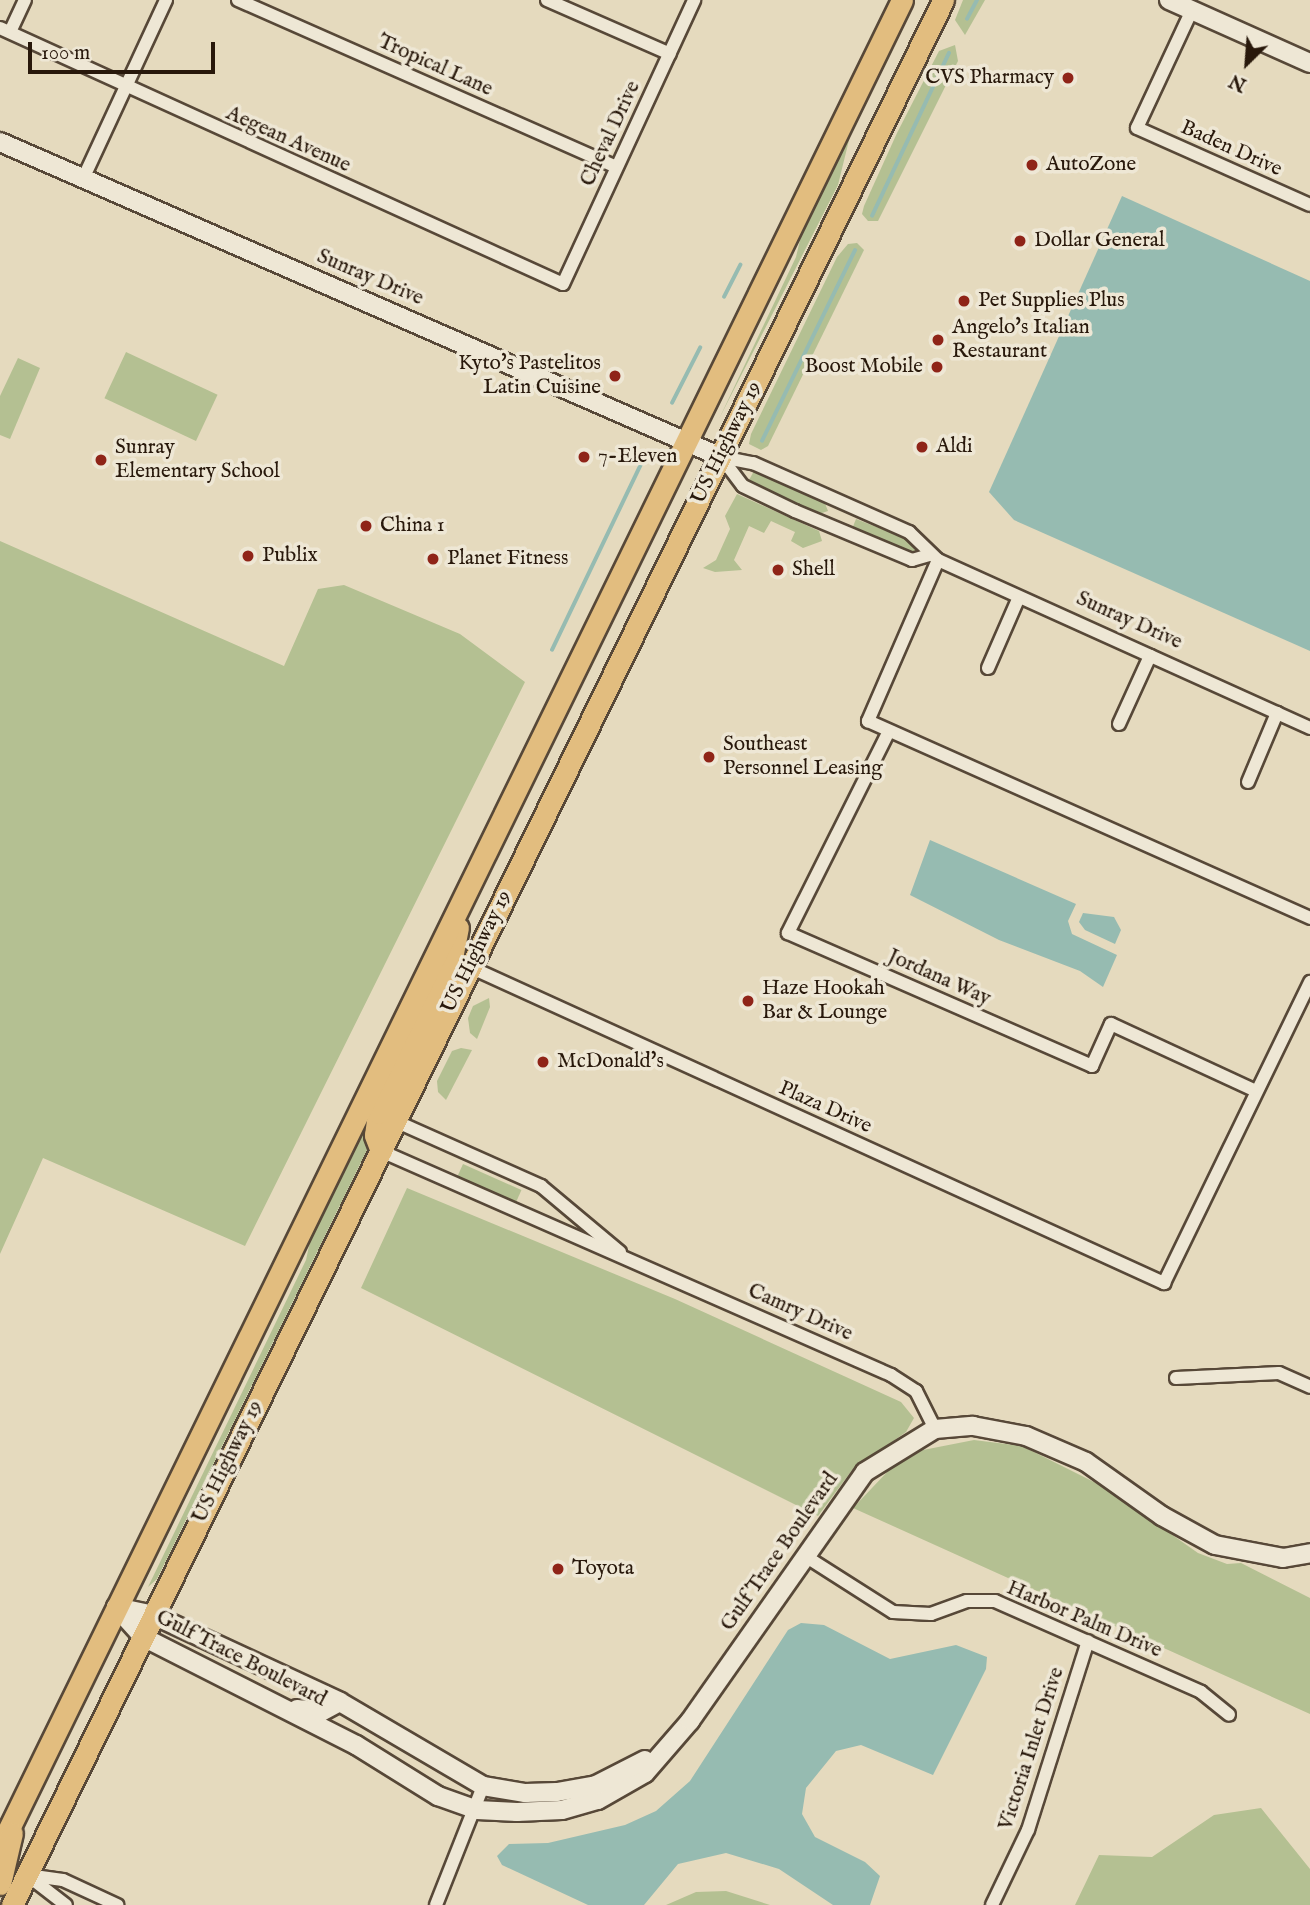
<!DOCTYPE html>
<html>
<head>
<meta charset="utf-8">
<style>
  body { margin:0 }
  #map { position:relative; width:1310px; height:1905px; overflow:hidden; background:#e5dabe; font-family:"IM FELL English",serif }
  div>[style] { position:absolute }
  .green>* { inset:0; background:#b4c092; transform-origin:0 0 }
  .water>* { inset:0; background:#96bbb1 }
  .stream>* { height:3.5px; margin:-1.75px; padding:0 1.75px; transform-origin:1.75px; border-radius:1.75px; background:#96bbb1 }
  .roads { filter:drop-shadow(2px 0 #574838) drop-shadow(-2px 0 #574838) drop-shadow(0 2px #574838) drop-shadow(0 -2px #574838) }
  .street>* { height:12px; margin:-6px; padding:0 6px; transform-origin:6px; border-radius:6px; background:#eee7d5 }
  .secondary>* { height:18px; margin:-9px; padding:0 9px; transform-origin:9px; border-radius:9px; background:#eee7d5 }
  .highway>* { height:21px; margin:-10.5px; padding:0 10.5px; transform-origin:10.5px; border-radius:10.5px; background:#e2bd7f }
  .dots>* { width:19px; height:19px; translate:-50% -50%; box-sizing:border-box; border:4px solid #eee7d5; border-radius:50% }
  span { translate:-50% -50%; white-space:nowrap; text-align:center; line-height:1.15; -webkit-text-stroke:7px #eee7d5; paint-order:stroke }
  .street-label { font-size:21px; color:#28180b }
  .poi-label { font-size:21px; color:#28180b }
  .right { translate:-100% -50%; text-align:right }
  .left { translate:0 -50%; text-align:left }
  .north { position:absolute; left:1212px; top:28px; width:70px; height:70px; -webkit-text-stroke:5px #eee7d5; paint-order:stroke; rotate:205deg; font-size:19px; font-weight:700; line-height:28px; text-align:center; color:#28180b }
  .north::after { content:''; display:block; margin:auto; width:24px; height:32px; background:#28180b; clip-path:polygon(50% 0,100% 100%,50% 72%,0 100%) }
  .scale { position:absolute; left:28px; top:42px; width:187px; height:32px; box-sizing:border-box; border:4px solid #28180b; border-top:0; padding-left:9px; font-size:21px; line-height:24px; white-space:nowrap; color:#28180b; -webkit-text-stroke:5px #eee7d5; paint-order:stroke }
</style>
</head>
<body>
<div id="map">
  <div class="green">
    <i style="clip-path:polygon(963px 0,985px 0,965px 35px,955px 20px)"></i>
    <i style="clip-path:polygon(955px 45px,958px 61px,878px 221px,868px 221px,862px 214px,864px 206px,897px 133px,939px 51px)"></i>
    <i style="clip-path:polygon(851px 132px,838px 185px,719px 419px,796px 257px,804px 223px)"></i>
    <i style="clip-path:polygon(848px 244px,857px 243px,864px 250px,768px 446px,761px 450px,749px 444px,751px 434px,837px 257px)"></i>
    <i style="left:126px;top:352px;width:101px;height:51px;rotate:25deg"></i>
    <i style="clip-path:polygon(18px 358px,40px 368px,10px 439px,0 435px,0 396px)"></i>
    <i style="clip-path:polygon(754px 471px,824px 501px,828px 511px,816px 515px,749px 480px)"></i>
    <i style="clip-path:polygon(737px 494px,819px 531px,822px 541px,803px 548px,791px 541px,795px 532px,771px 521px,764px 533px,749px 526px,734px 560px,742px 570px,715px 572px,703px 568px,716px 560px,730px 529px,725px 516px)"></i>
    <i style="clip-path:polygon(856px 519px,912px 541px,918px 550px,913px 555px,852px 529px)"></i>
    <i style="clip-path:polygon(0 541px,284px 666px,318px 589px,344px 585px,460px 634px,525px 682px,245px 1246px,43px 1158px,0 1254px)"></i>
    <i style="clip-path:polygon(489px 998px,490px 1007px,477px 1039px,470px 1033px,468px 1018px,473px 1006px)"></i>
    <i style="clip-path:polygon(461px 1048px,472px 1050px,446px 1100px,438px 1092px,437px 1081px,452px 1051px)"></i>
    <i style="clip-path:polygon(367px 1119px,370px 1144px,157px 1579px,148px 1587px,306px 1260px,312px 1232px)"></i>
    <i style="left:463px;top:1164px;width:64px;height:14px;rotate:24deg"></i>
    <i style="clip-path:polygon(407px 1188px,675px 1299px,901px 1402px,914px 1418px,906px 1432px,852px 1470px,818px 1516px,361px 1288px)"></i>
    <i style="clip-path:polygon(974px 1440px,1022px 1446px,1104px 1487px,1198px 1553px,1227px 1564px,1241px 1563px,1310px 1598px,1310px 1714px,853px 1508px,890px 1469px,923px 1450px)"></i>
    <i style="clip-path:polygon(1261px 1808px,1310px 1869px,1310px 1905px,1075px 1905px,1099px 1855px,1152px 1857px,1214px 1815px)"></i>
    <i style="clip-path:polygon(726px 1891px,770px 1905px,666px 1905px,696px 1892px)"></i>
  </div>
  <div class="water">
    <i style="clip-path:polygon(1122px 196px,1310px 281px,1310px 651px,1014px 520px,989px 492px)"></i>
    <i style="clip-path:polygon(930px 840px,1076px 904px,1068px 921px,1072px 934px,1117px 955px,1103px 987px,1080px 971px,999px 940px,910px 895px)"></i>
    <i style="clip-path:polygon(1083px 913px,1114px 917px,1121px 930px,1115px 944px,1085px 930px,1079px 922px)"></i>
    <i style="clip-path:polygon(801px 1623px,824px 1625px,890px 1659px,956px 1645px,987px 1657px,986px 1669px,933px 1775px,861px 1745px,836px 1751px,806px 1788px,802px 1814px,815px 1837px,865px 1862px,880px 1876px,870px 1905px,833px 1905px,779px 1869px,726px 1853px,678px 1864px,644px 1905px,588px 1905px,502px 1865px,497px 1856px,509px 1844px,548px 1843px,625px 1825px,656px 1811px,690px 1781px,788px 1630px)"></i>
  </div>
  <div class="stream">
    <i style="left:967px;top:19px;width:21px;rotate:-62deg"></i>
    <i style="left:872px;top:216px;width:180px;rotate:-64.7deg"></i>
    <i style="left:724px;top:297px;width:36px;rotate:-63deg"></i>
    <i style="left:672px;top:403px;width:62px;rotate:-63deg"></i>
    <i style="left:762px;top:441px;width:212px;rotate:-64deg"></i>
    <i style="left:552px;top:650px;width:213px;rotate:-64.4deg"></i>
  </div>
  <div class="roads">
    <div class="street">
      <i style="left:238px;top:0;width:413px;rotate:23.8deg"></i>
      <i style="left:547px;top:0;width:134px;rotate:23.7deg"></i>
      <i style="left:1192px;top:10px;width:130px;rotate:115deg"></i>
      <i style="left:1137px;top:128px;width:189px;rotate:24deg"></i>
      <i style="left:0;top:28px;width:618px;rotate:24.45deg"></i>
      <i style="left:563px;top:284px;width:313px;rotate:-65.2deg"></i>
      <i style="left:10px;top:32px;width:35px;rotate:-65deg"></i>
      <i style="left:83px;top:179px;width:197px;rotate:-65.1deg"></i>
      <i style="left:721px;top:457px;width:33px;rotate:11deg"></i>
      <i style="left:753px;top:463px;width:171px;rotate:23.9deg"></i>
      <i style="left:909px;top:532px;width:40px;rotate:44deg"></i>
      <i style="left:938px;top:560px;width:408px;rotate:24.3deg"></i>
      <i style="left:721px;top:457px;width:36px;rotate:53deg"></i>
      <i style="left:743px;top:486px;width:58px;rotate:25.7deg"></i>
      <i style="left:795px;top:511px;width:127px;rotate:22.7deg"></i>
      <i style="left:912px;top:560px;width:18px;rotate:-16deg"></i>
      <i style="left:938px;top:560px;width:176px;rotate:113.5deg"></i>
      <i style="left:868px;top:721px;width:484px;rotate:24deg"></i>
      <i style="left:988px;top:668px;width:77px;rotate:-66.4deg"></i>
      <i style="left:1119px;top:724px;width:75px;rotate:-65.5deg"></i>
      <i style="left:889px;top:731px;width:226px;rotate:116.6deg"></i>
      <i style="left:788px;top:933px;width:332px;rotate:23.6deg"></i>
      <i style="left:1092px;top:1066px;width:46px;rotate:-65.7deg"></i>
      <i style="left:1111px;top:1024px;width:160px;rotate:24.8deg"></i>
      <i style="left:1248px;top:782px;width:75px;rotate:-67.2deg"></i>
      <i style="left:470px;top:967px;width:763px;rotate:24.48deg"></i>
      <i style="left:1164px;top:1283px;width:335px;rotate:-64.1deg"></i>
      <i style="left:395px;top:1121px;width:160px;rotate:24deg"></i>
      <i style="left:541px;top:1186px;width:103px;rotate:39.9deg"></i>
      <i style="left:381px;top:1151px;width:557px;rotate:23.71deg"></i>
      <i style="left:891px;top:1375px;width:30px;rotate:33deg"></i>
      <i style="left:916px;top:1391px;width:42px;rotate:63.4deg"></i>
      <i style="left:1176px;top:1378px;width:103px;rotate:-2.8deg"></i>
      <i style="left:1279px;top:1373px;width:34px;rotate:24deg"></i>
      <i style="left:805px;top:1556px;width:104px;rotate:32.5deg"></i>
      <i style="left:893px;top:1612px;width:38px;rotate:3deg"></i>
      <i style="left:931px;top:1614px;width:38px;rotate:-20deg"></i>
      <i style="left:967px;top:1601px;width:28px"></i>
      <i style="left:995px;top:1601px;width:225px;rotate:23.8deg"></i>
      <i style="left:1201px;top:1692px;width:36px;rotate:39deg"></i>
      <i style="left:27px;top:1875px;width:36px;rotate:8deg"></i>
      <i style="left:63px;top:1880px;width:60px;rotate:24.8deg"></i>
      <i style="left:27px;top:1875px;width:49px;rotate:37.6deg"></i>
      <i style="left:436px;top:1905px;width:128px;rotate:-68.4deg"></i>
      <i style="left:992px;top:1905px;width:83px;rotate:-64.4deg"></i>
      <i style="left:1028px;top:1830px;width:198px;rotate:-72.4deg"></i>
    </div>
    <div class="secondary">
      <i style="left:1169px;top:0;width:154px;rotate:24.1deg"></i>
      <i style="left:0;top:142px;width:787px;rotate:23.6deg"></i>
      <i style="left:116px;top:1607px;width:40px;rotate:48deg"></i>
      <i style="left:143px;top:1637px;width:239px;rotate:26.9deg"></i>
      <i style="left:356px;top:1745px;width:97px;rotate:31.9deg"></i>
      <i style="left:438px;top:1796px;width:41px;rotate:19.7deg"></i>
      <i style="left:477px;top:1810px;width:40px;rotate:2.9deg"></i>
      <i style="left:517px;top:1812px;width:45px;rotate:-2.5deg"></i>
      <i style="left:562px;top:1810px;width:37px;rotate:-16deg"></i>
      <i style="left:598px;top:1800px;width:54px;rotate:-29.9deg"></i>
      <i style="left:645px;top:1773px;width:69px;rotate:-49.1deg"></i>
      <i style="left:690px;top:1721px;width:304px;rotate:-54.9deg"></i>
      <i style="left:865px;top:1472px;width:82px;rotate:-31.6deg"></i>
      <i style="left:935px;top:1429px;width:38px;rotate:-5deg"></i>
      <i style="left:973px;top:1426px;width:54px;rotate:10.7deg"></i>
      <i style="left:1026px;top:1436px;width:65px;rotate:23.4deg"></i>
      <i style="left:1086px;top:1462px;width:93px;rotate:35.4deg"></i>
      <i style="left:1162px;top:1516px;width:60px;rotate:28.7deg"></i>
      <i style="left:1215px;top:1545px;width:69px;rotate:10.8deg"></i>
      <i style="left:1283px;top:1558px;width:27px;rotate:-10deg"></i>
      <i style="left:116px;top:1607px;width:38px;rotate:12deg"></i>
      <i style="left:153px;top:1615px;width:206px;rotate:24.9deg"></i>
      <i style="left:340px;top:1702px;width:166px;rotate:30.4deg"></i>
      <i style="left:483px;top:1786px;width:43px;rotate:9.5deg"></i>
      <i style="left:525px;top:1793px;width:32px;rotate:-2deg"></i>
      <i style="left:557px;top:1792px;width:40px;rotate:-10deg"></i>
      <i style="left:596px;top:1785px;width:55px;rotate:-27deg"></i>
      <i style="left:297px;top:1709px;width:24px;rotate:7deg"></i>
      <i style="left:321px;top:1712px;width:21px;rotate:-28deg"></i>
    </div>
    <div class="highway">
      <i style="left:381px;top:1151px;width:17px;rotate:-111deg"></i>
      <i style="left:375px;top:1135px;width:22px;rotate:-82deg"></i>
      <i style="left:378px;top:1113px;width:172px;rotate:-64.5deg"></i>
      <i style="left:452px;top:958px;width:31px;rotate:-79deg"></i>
      <i style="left:0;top:1847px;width:2055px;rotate:-63.97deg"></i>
      <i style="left:0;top:1884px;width:52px;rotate:-76.8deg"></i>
      <i style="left:12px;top:1905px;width:2120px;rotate:-63.95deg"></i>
    </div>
  </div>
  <div class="dots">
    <i style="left:1068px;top:78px;background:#8f2418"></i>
    <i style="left:1032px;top:165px;background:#8f2418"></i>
    <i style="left:1020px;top:241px;background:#8f2418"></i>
    <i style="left:964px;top:301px;background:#8f2418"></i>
    <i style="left:938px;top:340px;background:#8f2418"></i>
    <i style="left:937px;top:367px;background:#8f2418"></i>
    <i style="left:615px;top:376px;background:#8f2418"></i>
    <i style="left:922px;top:447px;background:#8f2418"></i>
    <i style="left:584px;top:457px;background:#8f2418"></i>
    <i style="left:101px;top:460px;background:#8f2418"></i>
    <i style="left:366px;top:526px;background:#8f2418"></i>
    <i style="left:248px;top:556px;background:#8f2418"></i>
    <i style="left:433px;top:559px;background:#8f2418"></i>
    <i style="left:778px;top:570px;background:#8f2418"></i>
    <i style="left:709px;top:757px;background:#8f2418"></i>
    <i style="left:748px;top:1001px;background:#8f2418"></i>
    <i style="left:543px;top:1062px;background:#8f2418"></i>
    <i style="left:558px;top:1569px;background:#8f2418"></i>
  </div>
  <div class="street-label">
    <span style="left:435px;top:66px;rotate:24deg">Tropical Lane</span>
    <span style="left:611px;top:134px;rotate:-65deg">Cheval Drive</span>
    <span style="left:288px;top:140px;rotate:24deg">Aegean Avenue</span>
    <span style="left:1231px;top:149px;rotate:24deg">Baden Drive</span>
    <span style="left:370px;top:278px;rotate:23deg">Sunray Drive</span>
    <span style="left:727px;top:443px;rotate:-64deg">US Highway 19</span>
    <span style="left:1129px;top:621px;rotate:24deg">Sunray Drive</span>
    <span style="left:477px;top:952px;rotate:-64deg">US Highway 19</span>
    <span style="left:939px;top:978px;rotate:24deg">Jordana Way</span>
    <span style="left:825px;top:1108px;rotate:24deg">Plaza Drive</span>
    <span style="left:800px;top:1313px;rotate:24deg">Camry Drive</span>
    <span style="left:228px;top:1462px;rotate:-64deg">US Highway 19</span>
    <span style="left:780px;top:1552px;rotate:-55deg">Gulf Trace Boulevard</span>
    <span style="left:1084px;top:1620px;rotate:23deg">Harbor Palm Drive</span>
    <span style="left:241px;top:1659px;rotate:27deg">Gulf Trace Boulevard</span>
    <span style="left:1032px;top:1749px;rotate:-72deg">Victoria Inlet Drive</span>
  </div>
  <div class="poi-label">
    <span class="right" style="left:1054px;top:78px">CVS Pharmacy</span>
    <span class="left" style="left:1046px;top:165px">AutoZone</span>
    <span class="left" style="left:1034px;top:241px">Dollar General</span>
    <span class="left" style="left:978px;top:301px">Pet Supplies Plus</span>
    <span class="left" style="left:952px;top:340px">Angelo's Italian<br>Restaurant</span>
    <span class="right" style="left:601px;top:376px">Kyto's Pastelitos<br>Latin Cuisine</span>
    <span class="right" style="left:923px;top:367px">Boost Mobile</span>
    <span class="left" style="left:936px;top:447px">Aldi</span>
    <span class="left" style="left:115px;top:460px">Sunray<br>Elementary School</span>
    <span class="left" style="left:598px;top:457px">7-Eleven</span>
    <span class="left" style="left:380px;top:526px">China 1</span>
    <span class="left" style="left:262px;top:556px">Publix</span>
    <span class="left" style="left:447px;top:559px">Planet Fitness</span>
    <span class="left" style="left:792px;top:570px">Shell</span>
    <span class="left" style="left:723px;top:757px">Southeast<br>Personnel Leasing</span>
    <span class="left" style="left:762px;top:1001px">Haze Hookah<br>Bar &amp; Lounge</span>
    <span class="left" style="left:557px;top:1062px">McDonald's</span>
    <span class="left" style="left:572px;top:1569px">Toyota</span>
  </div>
  <div class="north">N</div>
  <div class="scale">100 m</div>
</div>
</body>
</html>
